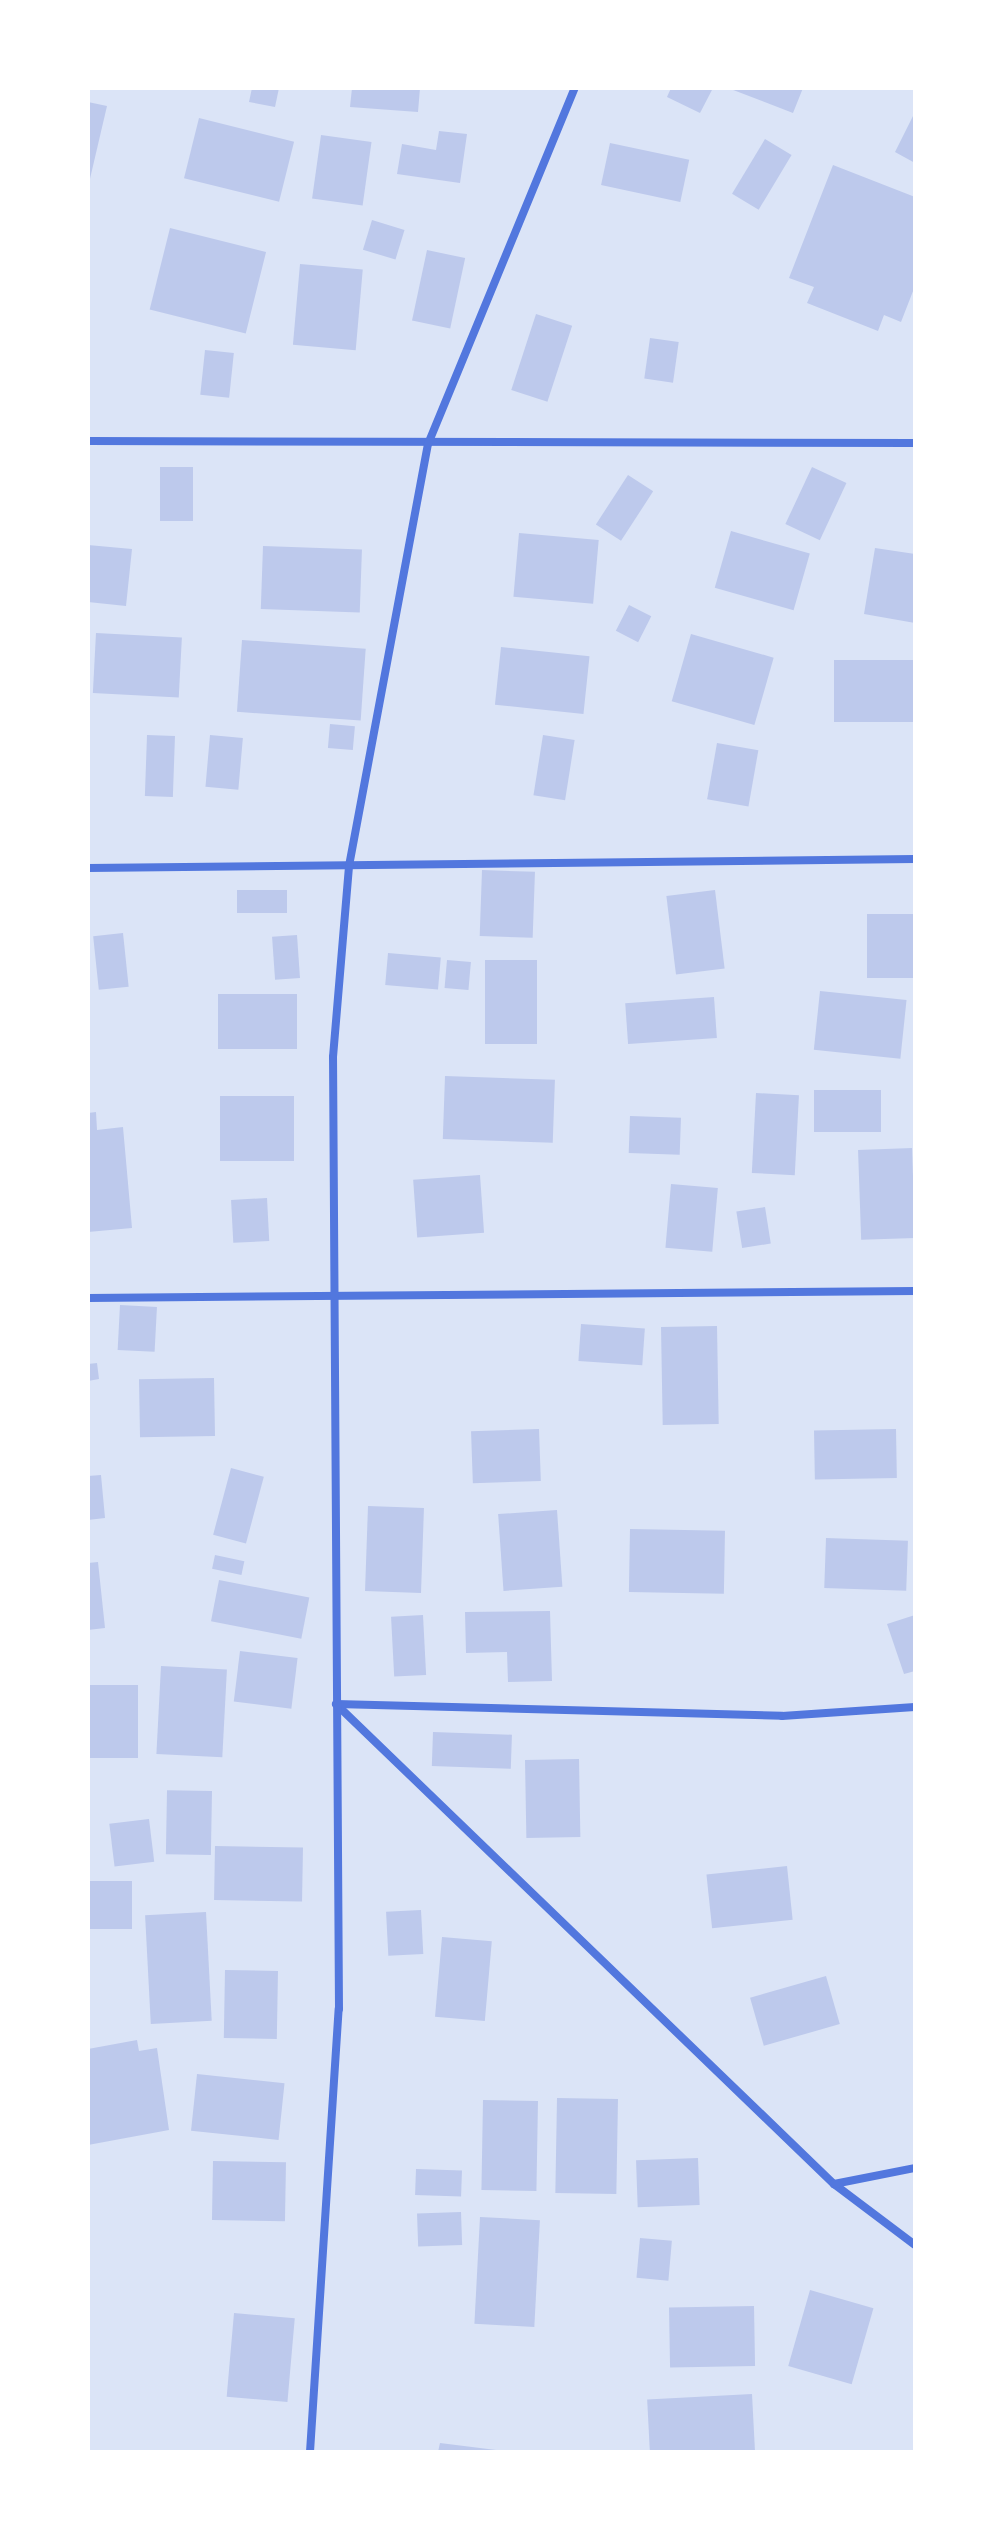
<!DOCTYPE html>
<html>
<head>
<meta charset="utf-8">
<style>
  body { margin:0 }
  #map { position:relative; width:1003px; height:2540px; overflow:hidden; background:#f2f2f2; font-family:Jost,sans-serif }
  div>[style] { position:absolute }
  .green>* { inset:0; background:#dbe4f7; transform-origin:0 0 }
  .building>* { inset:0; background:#bdc9ec; transform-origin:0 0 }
  .minor>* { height:8px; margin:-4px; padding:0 4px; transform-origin:4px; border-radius:4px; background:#5277de }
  span { translate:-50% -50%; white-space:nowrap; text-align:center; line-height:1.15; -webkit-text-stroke:8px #fff; paint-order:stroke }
  .frame { position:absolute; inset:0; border:90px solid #fff; pointer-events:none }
</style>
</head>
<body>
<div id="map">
  <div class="green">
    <i style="left:88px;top:88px;width:827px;height:2364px"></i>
  </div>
  <div class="building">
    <i style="clip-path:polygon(252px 88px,279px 88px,275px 107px,249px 102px)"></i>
    <i style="clip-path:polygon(352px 88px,420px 88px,418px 112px,350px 107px)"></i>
    <i style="clip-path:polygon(671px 88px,713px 88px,700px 113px,667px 97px)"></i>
    <i style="clip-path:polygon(728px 88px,803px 88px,793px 113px)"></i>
    <i style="clip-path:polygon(88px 102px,107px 106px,89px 183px,88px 182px)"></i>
    <i style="clip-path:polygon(915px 112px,915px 163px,895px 152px)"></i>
    <i style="left:199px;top:118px;width:98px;height:62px;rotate:14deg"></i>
    <i style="clip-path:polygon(439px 131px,467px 134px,460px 183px,397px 174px,402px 144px,436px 150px)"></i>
    <i style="left:321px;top:135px;width:51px;height:64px;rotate:8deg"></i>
    <i style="left:765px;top:139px;width:31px;height:64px;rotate:31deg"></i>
    <i style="left:610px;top:143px;width:81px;height:43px;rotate:12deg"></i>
    <i style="clip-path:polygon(833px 165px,915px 197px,915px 286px,901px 322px,884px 315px,878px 331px,807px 303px,814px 287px,789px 278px)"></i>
    <i style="left:372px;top:220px;width:34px;height:31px;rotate:17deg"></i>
    <i style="left:170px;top:228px;width:99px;height:84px;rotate:14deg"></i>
    <i style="left:427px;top:250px;width:39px;height:72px;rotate:12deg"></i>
    <i style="left:300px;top:264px;width:63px;height:81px;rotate:5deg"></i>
    <i style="left:536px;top:314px;width:38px;height:80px;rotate:18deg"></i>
    <i style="left:650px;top:338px;width:29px;height:41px;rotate:8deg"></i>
    <i style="left:205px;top:350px;width:29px;height:45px;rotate:6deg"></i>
    <i style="left:160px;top:467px;width:33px;height:54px"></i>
    <i style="left:812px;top:467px;width:38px;height:63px;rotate:25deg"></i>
    <i style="left:628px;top:475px;width:30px;height:59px;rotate:33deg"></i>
    <i style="left:731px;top:531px;width:82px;height:59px;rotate:16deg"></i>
    <i style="left:519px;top:533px;width:80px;height:64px;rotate:5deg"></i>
    <i style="clip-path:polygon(88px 545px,132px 549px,126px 606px,88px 602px)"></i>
    <i style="left:263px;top:546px;width:99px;height:63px;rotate:2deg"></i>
    <i style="clip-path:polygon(875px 548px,915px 554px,915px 623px,864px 614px)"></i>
    <i style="left:629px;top:605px;width:25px;height:29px;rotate:27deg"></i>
    <i style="left:96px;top:633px;width:86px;height:60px;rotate:3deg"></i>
    <i style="left:691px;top:634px;width:86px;height:70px;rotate:16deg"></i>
    <i style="left:242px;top:640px;width:124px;height:72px;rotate:4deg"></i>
    <i style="left:501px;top:647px;width:89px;height:58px;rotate:6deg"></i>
    <i style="left:834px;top:660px;width:81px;height:62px"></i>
    <i style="left:330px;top:724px;width:25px;height:24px;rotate:5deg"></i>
    <i style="left:147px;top:735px;width:28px;height:61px;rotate:2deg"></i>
    <i style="left:210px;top:735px;width:33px;height:52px;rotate:5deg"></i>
    <i style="left:543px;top:735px;width:32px;height:61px;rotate:9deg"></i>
    <i style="left:717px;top:743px;width:42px;height:57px;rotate:10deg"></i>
    <i style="left:482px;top:870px;width:53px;height:66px;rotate:2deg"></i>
    <i style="left:237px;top:890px;width:50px;height:23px"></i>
    <i style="left:715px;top:890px;width:79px;height:49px;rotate:83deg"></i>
    <i style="left:915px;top:914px;width:64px;height:48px;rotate:90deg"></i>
    <i style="left:123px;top:933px;width:54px;height:30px;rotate:84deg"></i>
    <i style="left:297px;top:935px;width:43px;height:25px;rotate:86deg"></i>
    <i style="left:388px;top:953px;width:53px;height:32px;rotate:5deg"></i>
    <i style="left:447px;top:960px;width:24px;height:28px;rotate:5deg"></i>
    <i style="left:485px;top:960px;width:52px;height:84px"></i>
    <i style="left:820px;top:991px;width:87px;height:59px;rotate:6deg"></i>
    <i style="left:218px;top:994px;width:79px;height:55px"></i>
    <i style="left:714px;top:997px;width:41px;height:89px;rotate:86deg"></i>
    <i style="left:445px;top:1076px;width:110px;height:63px;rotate:2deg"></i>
    <i style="left:814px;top:1090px;width:67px;height:42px"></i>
    <i style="left:756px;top:1093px;width:43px;height:80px;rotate:3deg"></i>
    <i style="left:294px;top:1096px;width:65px;height:74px;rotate:90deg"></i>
    <i style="clip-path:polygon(96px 1112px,97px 1130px,123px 1127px,132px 1228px,88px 1232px,88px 1113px)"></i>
    <i style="left:630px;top:1116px;width:51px;height:37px;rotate:2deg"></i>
    <i style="left:912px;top:1148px;width:90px;height:54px;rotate:88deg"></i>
    <i style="left:480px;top:1175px;width:58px;height:67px;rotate:86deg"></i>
    <i style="left:671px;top:1184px;width:47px;height:64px;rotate:5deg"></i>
    <i style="left:267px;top:1198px;width:43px;height:36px;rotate:87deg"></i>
    <i style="left:765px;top:1207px;width:37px;height:29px;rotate:81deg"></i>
    <i style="left:120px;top:1305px;width:37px;height:45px;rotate:3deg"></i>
    <i style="left:581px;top:1324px;width:64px;height:37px;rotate:4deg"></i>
    <i style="left:717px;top:1326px;width:98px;height:56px;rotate:89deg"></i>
    <i style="clip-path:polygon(97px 1363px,99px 1379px,88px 1381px,88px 1364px)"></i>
    <i style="left:214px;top:1378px;width:58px;height:75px;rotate:89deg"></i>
    <i style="left:539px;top:1429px;width:52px;height:68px;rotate:88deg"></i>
    <i style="left:896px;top:1429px;width:49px;height:82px;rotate:89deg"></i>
    <i style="left:231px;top:1468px;width:34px;height:69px;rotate:15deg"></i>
    <i style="clip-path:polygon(101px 1475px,105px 1518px,88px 1520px,88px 1476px)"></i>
    <i style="left:368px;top:1506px;width:56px;height:85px;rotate:2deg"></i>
    <i style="left:557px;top:1510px;width:77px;height:59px;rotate:86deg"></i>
    <i style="left:630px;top:1529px;width:95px;height:63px;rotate:1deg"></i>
    <i style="left:826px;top:1538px;width:82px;height:50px;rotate:2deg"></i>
    <i style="left:215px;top:1555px;width:30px;height:14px;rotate:12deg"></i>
    <i style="clip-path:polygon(98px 1562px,105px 1628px,88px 1630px,88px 1563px)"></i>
    <i style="left:219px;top:1580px;width:92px;height:42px;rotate:11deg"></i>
    <i style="clip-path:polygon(550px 1611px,552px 1681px,508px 1682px,507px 1652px,466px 1653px,465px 1612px)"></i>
    <i style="left:423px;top:1615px;width:60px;height:32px;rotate:87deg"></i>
    <i style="clip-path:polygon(915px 1615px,915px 1671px,904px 1674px,887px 1624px)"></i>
    <i style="left:240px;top:1651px;width:58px;height:51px;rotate:7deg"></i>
    <i style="left:161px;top:1666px;width:66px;height:88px;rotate:3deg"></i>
    <i style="left:88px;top:1685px;width:50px;height:73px"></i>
    <i style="left:433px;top:1732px;width:79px;height:34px;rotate:2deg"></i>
    <i style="left:579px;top:1759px;width:78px;height:54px;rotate:89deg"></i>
    <i style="left:212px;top:1791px;width:64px;height:45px;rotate:91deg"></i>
    <i style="left:149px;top:1819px;width:43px;height:40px;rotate:83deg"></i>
    <i style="left:215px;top:1846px;width:88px;height:54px;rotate:1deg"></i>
    <i style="left:787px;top:1866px;width:54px;height:81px;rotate:84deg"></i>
    <i style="left:132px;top:1881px;width:48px;height:44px;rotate:90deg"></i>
    <i style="left:421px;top:1910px;width:44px;height:35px;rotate:87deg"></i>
    <i style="left:206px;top:1912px;width:109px;height:61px;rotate:87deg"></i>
    <i style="left:442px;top:1937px;width:50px;height:80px;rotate:5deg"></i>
    <i style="left:225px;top:1970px;width:53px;height:68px;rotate:1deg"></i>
    <i style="left:826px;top:1976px;width:50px;height:79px;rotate:74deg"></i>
    <i style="clip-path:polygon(137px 2040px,139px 2051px,157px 2048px,169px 2130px,88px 2145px,88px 2049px)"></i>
    <i style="left:197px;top:2074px;width:88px;height:57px;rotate:6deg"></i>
    <i style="left:557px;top:2098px;width:61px;height:95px;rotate:1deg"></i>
    <i style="left:483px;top:2100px;width:55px;height:90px;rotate:1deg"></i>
    <i style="left:698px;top:2158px;width:47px;height:62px;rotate:88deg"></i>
    <i style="left:213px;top:2161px;width:73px;height:59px;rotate:1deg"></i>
    <i style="left:416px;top:2169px;width:46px;height:26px;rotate:2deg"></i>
    <i style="left:461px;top:2212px;width:33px;height:44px;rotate:88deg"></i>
    <i style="left:480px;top:2217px;width:60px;height:107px;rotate:3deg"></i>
    <i style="left:640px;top:2238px;width:32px;height:40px;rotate:5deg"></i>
    <i style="left:810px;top:2290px;width:66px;height:79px;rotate:16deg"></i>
    <i style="left:754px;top:2306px;width:60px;height:85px;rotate:89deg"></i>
    <i style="left:234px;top:2313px;width:61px;height:84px;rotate:5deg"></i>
    <i style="left:752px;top:2394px;width:58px;height:105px;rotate:87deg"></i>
    <i style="clip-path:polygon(440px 2443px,496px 2450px,496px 2452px,438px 2452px)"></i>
  </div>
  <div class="minor">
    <i style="left:88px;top:441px;width:827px;rotate:0.14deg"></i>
    <i style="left:88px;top:868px;width:827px;rotate:-0.62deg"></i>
    <i style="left:88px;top:1298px;width:827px;rotate:-0.48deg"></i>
    <i style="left:336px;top:1704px;width:692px;rotate:43.95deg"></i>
    <i style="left:834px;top:2184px;width:101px;rotate:37deg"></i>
    <i style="left:336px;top:1704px;width:446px;rotate:1.5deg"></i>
    <i style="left:782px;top:1716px;width:133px;rotate:-3.9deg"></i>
    <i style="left:834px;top:2184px;width:83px;rotate:-11.2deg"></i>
    <i style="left:310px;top:2452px;width:444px;rotate:-86.3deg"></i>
    <i style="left:339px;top:2009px;width:952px;rotate:-90.36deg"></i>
    <i style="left:333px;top:1057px;width:192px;rotate:-85.2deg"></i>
    <i style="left:349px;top:866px;width:429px;rotate:-79.4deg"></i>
    <i style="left:428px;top:444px;width:385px;rotate:-67.6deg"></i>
  </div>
  <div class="frame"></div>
</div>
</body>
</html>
